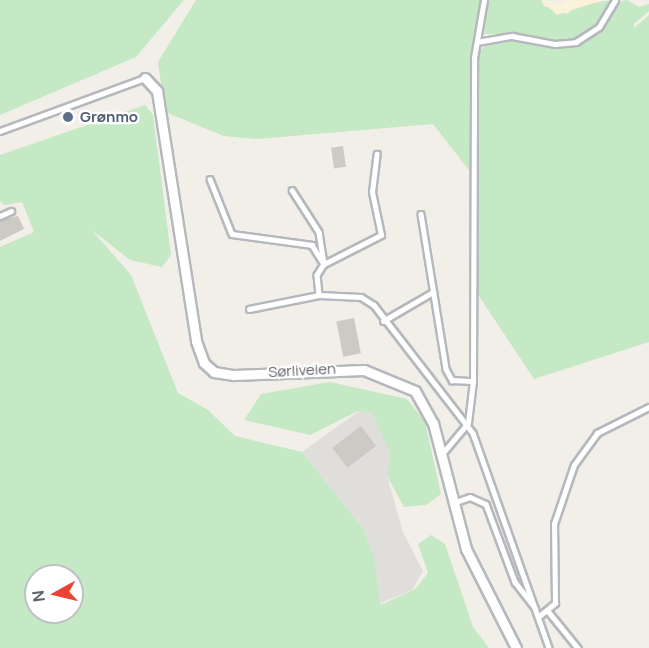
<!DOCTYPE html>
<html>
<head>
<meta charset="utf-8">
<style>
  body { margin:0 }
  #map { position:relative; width:649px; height:648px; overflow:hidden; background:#f1efe8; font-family:Manrope,sans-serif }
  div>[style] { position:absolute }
  .industrial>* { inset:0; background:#e0deda }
  .green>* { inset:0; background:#c5e8c5 }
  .sand>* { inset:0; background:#fbf3d9 }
  .building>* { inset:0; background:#cccac5; transform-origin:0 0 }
  .roads { filter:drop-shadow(2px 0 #b5b8bc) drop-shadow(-2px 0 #b5b8bc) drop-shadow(0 2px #b5b8bc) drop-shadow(0 -2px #b5b8bc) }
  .lane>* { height:4.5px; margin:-2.25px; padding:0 2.25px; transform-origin:2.25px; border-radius:2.25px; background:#fff }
  .street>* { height:9px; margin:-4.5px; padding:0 4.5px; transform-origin:4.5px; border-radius:4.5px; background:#fff }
  .dots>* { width:16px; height:16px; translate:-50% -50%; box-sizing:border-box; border:3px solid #fff; border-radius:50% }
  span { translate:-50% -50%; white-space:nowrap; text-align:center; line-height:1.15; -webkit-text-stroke:4.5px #fff; paint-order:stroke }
  .service-label { font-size:15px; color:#4e5e75; font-weight:700 }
  .left { translate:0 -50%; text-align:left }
  .street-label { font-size:15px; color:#5f6368 }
  .north { position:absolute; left:24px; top:564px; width:60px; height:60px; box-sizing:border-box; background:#fff; border:2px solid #bfc1c3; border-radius:50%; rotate:262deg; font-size:16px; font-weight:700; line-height:24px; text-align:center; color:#5f6368 }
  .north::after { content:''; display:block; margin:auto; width:21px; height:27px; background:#ea4335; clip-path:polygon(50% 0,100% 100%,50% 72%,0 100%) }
</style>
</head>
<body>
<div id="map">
  <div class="industrial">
    <i style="clip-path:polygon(359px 411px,374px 413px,390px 453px,387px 476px,403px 532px,423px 571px,412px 590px,381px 603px,374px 556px,362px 527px,302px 452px)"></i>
  </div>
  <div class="green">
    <i style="clip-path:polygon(0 0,184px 0,136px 57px,0 115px)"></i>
    <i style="clip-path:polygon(196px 0,481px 0,471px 58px,472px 174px,433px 124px,257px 139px,224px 136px,165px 112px,158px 62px)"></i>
    <i style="clip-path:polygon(488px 0,541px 0,544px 6px,567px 14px,578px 5px,612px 0,599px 24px,582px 37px,561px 42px,522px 34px,484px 34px)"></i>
    <i style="clip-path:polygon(627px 0,639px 7px,649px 4px,649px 11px,634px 24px,634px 28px,649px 15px,649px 342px,534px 379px,477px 293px,479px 53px,487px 43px,508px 40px,554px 48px,577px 46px,596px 35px,618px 2px)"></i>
    <i style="clip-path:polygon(evenodd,145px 105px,153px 115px,171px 255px,162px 267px,130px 260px,92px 230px,131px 275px,178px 393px,208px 410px,235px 436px,302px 452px,362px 527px,374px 556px,381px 605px,415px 589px,428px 573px,418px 544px,431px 535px,445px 544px,473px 627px,489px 648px,0 648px,0 247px,34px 232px,22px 202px,4px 205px,0 201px,0 155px,145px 105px,36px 576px,72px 576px,72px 612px,36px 612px,36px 576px)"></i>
    <i style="clip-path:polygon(330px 382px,407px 399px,425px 422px,441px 494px,426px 505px,404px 507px,387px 476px,390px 453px,373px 413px,358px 411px,310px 435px,244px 420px,261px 394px)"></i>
  </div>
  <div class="sand">
    <i style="clip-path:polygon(541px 0,561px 5px,567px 0,603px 0,557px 15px)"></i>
  </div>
  <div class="building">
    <i style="left:343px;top:146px;width:21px;height:12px;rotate:82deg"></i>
    <i style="clip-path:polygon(18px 216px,24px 229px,0 241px,0 220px)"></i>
    <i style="left:354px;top:318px;width:36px;height:18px;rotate:79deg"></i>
    <i style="left:361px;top:426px;width:25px;height:36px;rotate:53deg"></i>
  </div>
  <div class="roads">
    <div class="lane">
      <i style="left:477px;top:42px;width:36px;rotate:-10deg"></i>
      <i style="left:512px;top:36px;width:44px;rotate:10.5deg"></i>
      <i style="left:555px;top:44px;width:21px;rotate:-5deg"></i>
      <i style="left:576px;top:42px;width:27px;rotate:-33deg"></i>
      <i style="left:599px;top:27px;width:31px;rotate:-59deg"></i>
      <i style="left:0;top:131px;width:154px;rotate:-20.1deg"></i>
      <i style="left:210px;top:179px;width:59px;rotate:68.2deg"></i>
      <i style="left:232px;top:234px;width:81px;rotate:7.8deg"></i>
      <i style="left:312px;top:245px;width:22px;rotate:58deg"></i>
      <i style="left:324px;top:264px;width:13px;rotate:122deg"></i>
      <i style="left:317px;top:275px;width:20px;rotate:84deg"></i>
      <i style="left:292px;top:190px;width:50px;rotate:57.3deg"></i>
      <i style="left:319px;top:232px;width:32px;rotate:81deg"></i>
      <i style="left:324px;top:264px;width:64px;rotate:-27deg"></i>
      <i style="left:381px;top:235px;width:44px;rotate:-101.8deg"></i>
      <i style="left:372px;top:192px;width:38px;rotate:-83deg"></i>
      <i style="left:421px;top:214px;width:157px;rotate:80.8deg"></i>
      <i style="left:446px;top:369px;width:13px;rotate:61deg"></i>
      <i style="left:452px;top:380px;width:21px;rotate:3deg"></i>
      <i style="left:0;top:216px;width:12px;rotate:-24deg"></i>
      <i style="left:249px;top:309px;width:71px;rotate:-11.3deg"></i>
      <i style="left:319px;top:295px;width:42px;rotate:2.7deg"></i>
      <i style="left:361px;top:297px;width:15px;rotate:32deg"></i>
      <i style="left:374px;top:305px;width:162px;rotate:52.3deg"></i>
      <i style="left:473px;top:433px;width:228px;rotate:70.5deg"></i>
      <i style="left:383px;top:321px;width:58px;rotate:-30.1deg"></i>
      <i style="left:442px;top:454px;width:40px;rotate:-50deg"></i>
      <i style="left:468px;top:423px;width:42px;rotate:-83.2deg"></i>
      <i style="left:473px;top:381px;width:323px;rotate:-89.8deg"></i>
      <i style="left:474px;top:58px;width:59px;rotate:-80.2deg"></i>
      <i style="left:453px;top:503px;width:18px;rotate:-19deg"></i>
      <i style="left:470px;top:497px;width:17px;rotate:24deg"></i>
      <i style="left:486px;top:504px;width:83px;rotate:69.6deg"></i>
      <i style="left:515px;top:582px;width:33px;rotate:52deg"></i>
      <i style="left:548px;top:611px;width:48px;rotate:51deg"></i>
      <i style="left:538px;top:617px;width:22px;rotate:-39deg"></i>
      <i style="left:555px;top:603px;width:79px;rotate:-90.7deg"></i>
      <i style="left:554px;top:524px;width:62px;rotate:-71.3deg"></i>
      <i style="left:574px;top:465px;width:39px;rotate:-54deg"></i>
      <i style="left:597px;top:433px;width:58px;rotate:-26.6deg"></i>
    </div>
    <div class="street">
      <i style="left:145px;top:78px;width:18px;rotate:47deg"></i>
      <i style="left:157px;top:91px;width:253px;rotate:81.1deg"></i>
      <i style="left:196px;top:341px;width:23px;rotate:70deg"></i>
      <i style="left:204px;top:363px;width:13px;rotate:42deg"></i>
      <i style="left:214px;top:372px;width:20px;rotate:9deg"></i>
      <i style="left:234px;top:375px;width:130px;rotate:-2.2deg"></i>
      <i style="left:364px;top:370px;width:55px;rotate:22.4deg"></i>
      <i style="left:415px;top:391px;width:37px;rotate:61deg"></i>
      <i style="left:433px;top:423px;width:130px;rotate:75.3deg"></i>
      <i style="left:466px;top:549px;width:111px;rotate:63.2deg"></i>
    </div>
  </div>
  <div class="dots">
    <i style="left:68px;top:117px;background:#5c6f8a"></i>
  </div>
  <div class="service-label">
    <span class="left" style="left:80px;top:117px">Grønmo</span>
  </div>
  <div class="street-label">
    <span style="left:302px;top:370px;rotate:-3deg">Sørliveien</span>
  </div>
  <div class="north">N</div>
</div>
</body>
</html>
